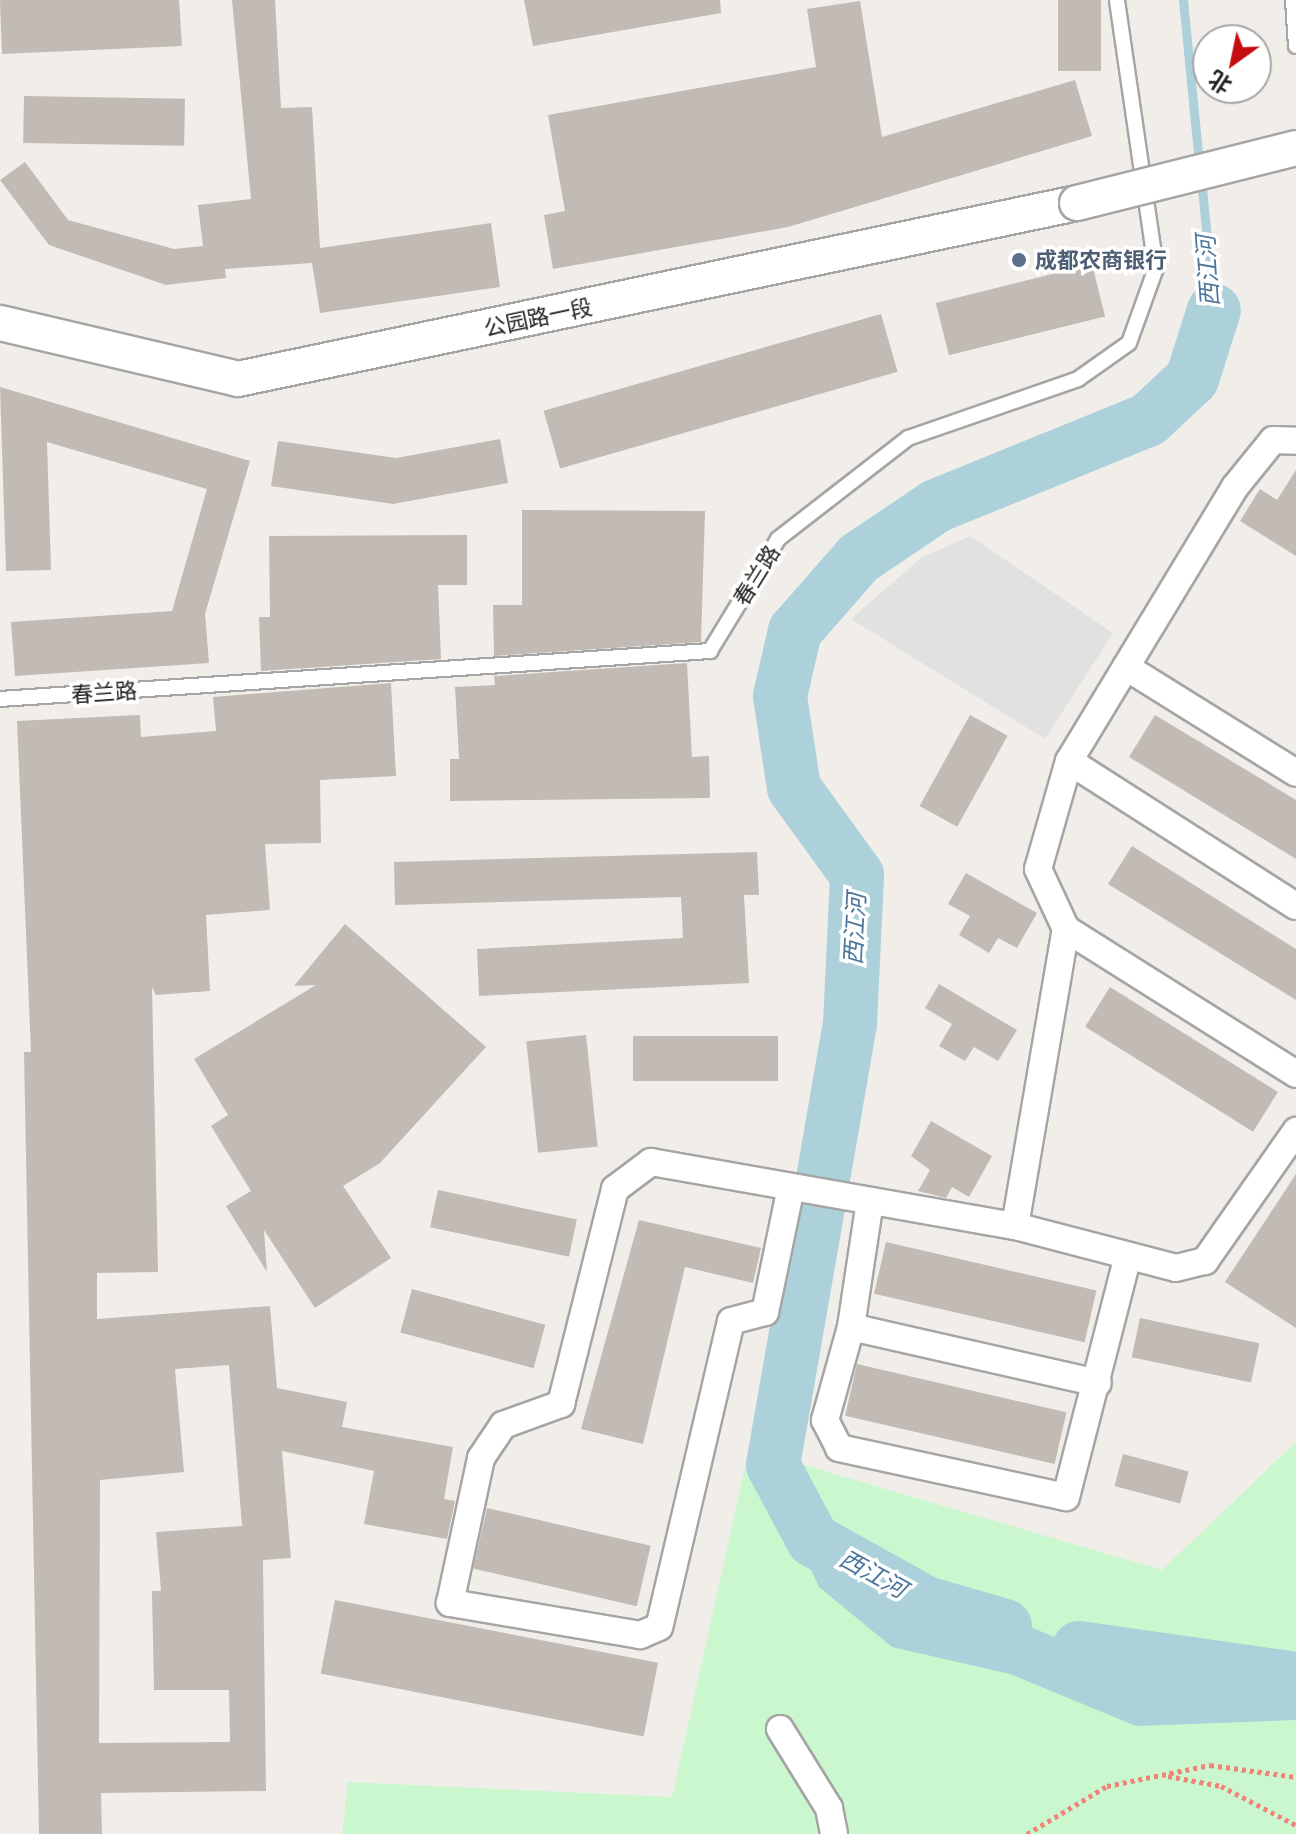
<!DOCTYPE html>
<html>
<head>
<meta charset="utf-8">
<style>
  body { margin:0 }
  #map { position:relative; width:1296px; height:1834px; overflow:hidden; background:#f1eee9; font-family:Ubuntu,"Noto Sans SC",sans-serif }
  div>[style] { position:absolute }
  .park>* { inset:0; background:#caf7cd }
  .parking>* { inset:0; background:#e1e1e1 }
  .water>* { inset:0; background:#acd1db }
  .stream>* { height:9px; margin:-4.5px; padding:0 4.5px; transform-origin:4.5px; border-radius:4.5px; background:#acd1db }
  .river>* { height:54px; margin:-27px; padding:0 27px; transform-origin:27px; border-radius:27px; background:#acd1db }
  .building>* { inset:0; background:#c1bab5; transform-origin:0 0 }
  .path>* { height:5px; margin-top:-2.5px; transform-origin:0; background:repeating-linear-gradient(90deg,#f18479 0 4px,transparent 0 8px) }
  .roads { filter:drop-shadow(2px 0 #a5a5a5) drop-shadow(-2px 0 #a5a5a5) drop-shadow(0 2px #a5a5a5) drop-shadow(0 -2px #a5a5a5) }
  .service>* { height:14px; margin:-7px; padding:0 7px; transform-origin:7px; border-radius:7px; background:#fff }
  .minor>* { height:26px; margin:-13px; padding:0 13px; transform-origin:13px; border-radius:13px; background:#fff }
  .tertiary>* { height:34px; margin:-17px; padding:0 17px; transform-origin:17px; border-radius:17px; background:#fff }
  .bridges { filter:drop-shadow(2px 0 #a5a5a5) drop-shadow(-2px 0 #a5a5a5) drop-shadow(0 2px #a5a5a5) drop-shadow(0 -2px #a5a5a5) }
  .tertiary-bridge>* { height:34px; margin:-17px; padding:0 17px; transform-origin:17px; border-radius:17px; background:#fff }
  .dots>* { width:22px; height:22px; translate:-50% -50%; box-sizing:border-box; border:4px solid #fff; border-radius:50% }
  span { translate:-50% -50%; white-space:nowrap; text-align:center; line-height:1.15; -webkit-text-stroke:7px #fff; paint-order:stroke }
  .service-label { font-size:22px; color:#4e5e75; font-weight:700 }
  .left { translate:0 -50%; text-align:left }
  .street-label { font-size:22px; color:#212121 }
  .water-label { font-size:24px; color:#4c769c; font-style:italic }
  .north { position:absolute; left:1192px; top:24px; width:80px; height:80px; box-sizing:border-box; background:#fff; border:2px solid #a6a6a6; border-radius:50%; rotate:213deg; font-size:22px; font-weight:700; line-height:32px; text-align:center; color:#212121 }
  .north::after { content:''; display:block; margin:auto; width:28px; height:36px; background:#c50d10; clip-path:polygon(50% 0,100% 100%,50% 72%,0 100%) }
</style>
</head>
<body>
<div id="map">
  <div class="park">
    <i style="clip-path:polygon(1296px 1442px,1296px 1834px,342px 1834px,348px 1782px,672px 1797px,749px 1449px,1162px 1570px)"></i>
  </div>
  <div class="parking">
    <i style="clip-path:polygon(970px 536px,1113px 633px,1045px 739px,851px 619px,921px 558px)"></i>
  </div>
  <div class="water">
    <i style="clip-path:polygon(793px 1530px,904px 1606px,974px 1604px,1089px 1651px,1296px 1685px,1296px 1720px,1136px 1726px,1010px 1674px,892px 1647px,819px 1587px)"></i>
  </div>
  <div class="stream">
    <i style="left:1183px;top:0;width:165px;rotate:84.4deg"></i>
    <i style="left:1201px;top:178px;width:133px;rotate:84.4deg"></i>
  </div>
  <div class="river">
    <i style="left:1005px;top:1626px;width:82px;rotate:-163.8deg"></i>
    <i style="left:926px;top:1603px;width:129px;rotate:-150.9deg"></i>
    <i style="left:813px;top:1540px;width:85px;rotate:-118.1deg"></i>
    <i style="left:773px;top:1465px;width:448px;rotate:-80.1deg"></i>
    <i style="left:850px;top:1024px;width:149px;rotate:-87.3deg"></i>
    <i style="left:857px;top:875px;width:107px;rotate:-125.9deg"></i>
    <i style="left:794px;top:788px;width:93px;rotate:-98.7deg"></i>
    <i style="left:780px;top:696px;width:67px;rotate:-77deg"></i>
    <i style="left:795px;top:631px;width:97px;rotate:-48.8deg"></i>
    <i style="left:859px;top:558px;width:93px;rotate:-34deg"></i>
    <i style="left:936px;top:506px;width:229px;rotate:-22.1deg"></i>
    <i style="left:1148px;top:420px;width:60px;rotate:-43deg"></i>
    <i style="left:1192px;top:379px;width:72px;rotate:-72.3deg"></i>
    <i style="left:1079px;top:1648px;width:219px;rotate:8.1deg"></i>
  </div>
  <div class="building">
    <i style="clip-path:polygon(0 0,179px 0,182px 46px,2px 54px)"></i>
    <i style="clip-path:polygon(232px 0,275px 0,281px 108px,312px 107px,320px 248px,491px 223px,500px 287px,320px 313px,312px 263px,225px 269px,226px 278px,166px 285px,49px 245px,0 180px,25px 162px,68px 220px,174px 249px,203px 246px,198px 205px,251px 199px)"></i>
    <i style="clip-path:polygon(524px 0,720px 0,721px 13px,533px 46px)"></i>
    <i style="left:1058px;top:0;width:43px;height:71px"></i>
    <i style="clip-path:polygon(860px 1px,882px 137px,1075px 80px,1092px 136px,788px 227px,553px 269px,544px 215px,565px 211px,548px 115px,816px 67px,807px 9px)"></i>
    <i style="left:24px;top:96px;width:161px;height:47px;rotate:1deg"></i>
    <i style="left:1092px;top:264px;width:54px;height:161px;rotate:76deg"></i>
    <i style="left:881px;top:314px;width:60px;height:351px;rotate:74deg"></i>
    <i style="clip-path:polygon(0 387px,250px 461px,205px 614px,209px 663px,15px 676px,11px 622px,172px 611px,207px 489px,47px 442px,51px 570px,6px 571px)"></i>
    <i style="clip-path:polygon(500px 439px,508px 483px,393px 504px,271px 486px,278px 441px,396px 458px)"></i>
    <i style="clip-path:polygon(1296px 470px,1296px 556px,1240px 521px,1260px 489px,1277px 500px)"></i>
    <i style="clip-path:polygon(522px 510px,705px 511px,701px 642px,494px 656px,493px 605px,522px 605px)"></i>
    <i style="clip-path:polygon(467px 535px,467px 585px,438px 585px,441px 659px,261px 671px,259px 617px,270px 617px,269px 536px)"></i>
    <i style="clip-path:polygon(687px 663px,692px 757px,709px 756px,710px 798px,450px 801px,450px 759px,459px 759px,455px 687px,495px 685px,494px 676px)"></i>
    <i style="clip-path:polygon(evenodd,391px 683px,396px 776px,320px 780px,321px 843px,265px 844px,270px 910px,206px 915px,210px 991px,156px 995px,152px 987px,158px 1272px,97px 1273px,97px 1319px,270px 1306px,277px 1388px,347px 1402px,342px 1427px,453px 1447px,444px 1499px,455px 1501px,447px 1539px,364px 1524px,374px 1471px,282px 1451px,291px 1558px,263px 1560px,266px 1791px,101px 1793px,102px 1834px,39px 1834px,24px 1052px,31px 1052px,17px 721px,140px 715px,141px 737px,216px 731px,213px 697px,391px 683px,229px 1365px,242px 1526px,156px 1532px,161px 1591px,152px 1591px,154px 1690px,229px 1690px,230px 1742px,99px 1743px,100px 1480px,184px 1472px,175px 1369px,229px 1365px)"></i>
    <i style="left:970px;top:715px;width:43px;height:104px;rotate:29deg"></i>
    <i style="clip-path:polygon(1155px 715px,1296px 800px,1296px 859px,1129px 757px)"></i>
    <i style="clip-path:polygon(1132px 846px,1296px 949px,1296px 1000px,1108px 884px)"></i>
    <i style="clip-path:polygon(757px 852px,759px 895px,744px 895px,749px 983px,479px 996px,477px 949px,683px 938px,681px 897px,395px 905px,394px 862px)"></i>
    <i style="clip-path:polygon(966px 873px,1037px 913px,1017px 948px,998px 938px,989px 953px,959px 935px,970px 916px,948px 904px)"></i>
    <i style="clip-path:polygon(345px 924px,486px 1047px,380px 1163px,343px 1186px,391px 1258px,315px 1308px,264px 1230px,267px 1272px,226px 1206px,251px 1191px,211px 1126px,228px 1115px,194px 1059px,316px 985px,294px 986px)"></i>
    <i style="clip-path:polygon(939px 984px,1017px 1030px,998px 1061px,974px 1047px,965px 1061px,939px 1046px,952px 1024px,925px 1008px)"></i>
    <i style="left:1110px;top:987px;width:198px;height:47px;rotate:32deg"></i>
    <i style="left:586px;top:1035px;width:112px;height:60px;rotate:84deg"></i>
    <i style="left:633px;top:1036px;width:145px;height:45px"></i>
    <i style="clip-path:polygon(931px 1121px,992px 1156px,969px 1197px,952px 1187px,946px 1198px,918px 1191px,930px 1170px,911px 1156px)"></i>
    <i style="clip-path:polygon(1296px 1174px,1296px 1328px,1225px 1282px)"></i>
    <i style="left:438px;top:1190px;width:142px;height:38px;rotate:12deg"></i>
    <i style="clip-path:polygon(639px 1220px,761px 1248px,753px 1283px,685px 1267px,643px 1444px,581px 1429px)"></i>
    <i style="left:886px;top:1242px;width:216px;height:53px;rotate:13deg"></i>
    <i style="left:412px;top:1289px;width:138px;height:45px;rotate:15deg"></i>
    <i style="left:1140px;top:1318px;width:122px;height:40px;rotate:12deg"></i>
    <i style="left:857px;top:1364px;width:215px;height:53px;rotate:13deg"></i>
    <i style="left:1123px;top:1454px;width:68px;height:33px;rotate:15deg"></i>
    <i style="left:487px;top:1508px;width:168px;height:62px;rotate:13deg"></i>
    <i style="left:335px;top:1600px;width:329px;height:75px;rotate:11deg"></i>
  </div>
  <div class="path">
    <i style="left:1168px;top:1776px;width:54px;rotate:10.7deg"></i>
    <i style="left:1221px;top:1786px;width:85px;rotate:27.5deg"></i>
    <i style="left:1027px;top:1834px;width:93px;rotate:-31deg"></i>
    <i style="left:1107px;top:1786px;width:105px;rotate:-11.5deg"></i>
    <i style="left:1210px;top:1765px;width:87px;rotate:7.9deg"></i>
  </div>
  <div class="roads">
    <div class="service">
      <i style="left:1293px;top:0;width:46px;rotate:86.3deg"></i>
      <i style="left:0;top:699px;width:712px;rotate:-3.87deg"></i>
      <i style="left:710px;top:651px;width:131px;rotate:-58.7deg"></i>
      <i style="left:778px;top:539px;width:165px;rotate:-37.8deg"></i>
      <i style="left:908px;top:438px;width:180px;rotate:-19.1deg"></i>
      <i style="left:1078px;top:379px;width:62px;rotate:-35.2deg"></i>
      <i style="left:1129px;top:343px;width:80px;rotate:-70.2deg"></i>
      <i style="left:1156px;top:268px;width:271px;rotate:-98.3deg"></i>
    </div>
    <div class="minor">
      <i style="left:1126px;top:667px;width:200px;rotate:31.9deg"></i>
      <i style="left:1069px;top:761px;width:269px;rotate:32.6deg"></i>
      <i style="left:1066px;top:929px;width:272px;rotate:32.2deg"></i>
      <i style="left:791px;top:1187px;width:128px;rotate:101.7deg"></i>
      <i style="left:765px;top:1312px;width:35px;rotate:165deg"></i>
      <i style="left:731px;top:1321px;width:314px;rotate:103.2deg"></i>
      <i style="left:659px;top:1627px;width:21px;rotate:157deg"></i>
      <i style="left:640px;top:1635px;width:193px;rotate:-170.4deg"></i>
      <i style="left:450px;top:1603px;width:148px;rotate:-77.9deg"></i>
      <i style="left:481px;top:1458px;width:40px;rotate:-56deg"></i>
      <i style="left:503px;top:1425px;width:62px;rotate:-19.9deg"></i>
      <i style="left:561px;top:1404px;width:222px;rotate:-75.9deg"></i>
      <i style="left:615px;top:1189px;width:45px;rotate:-36.9deg"></i>
      <i style="left:651px;top:1162px;width:370px;rotate:10deg"></i>
      <i style="left:1015px;top:1226px;width:166px;rotate:14.6deg"></i>
      <i style="left:1176px;top:1268px;width:30px;rotate:-14deg"></i>
      <i style="left:1205px;top:1261px;width:159px;rotate:-55deg"></i>
      <i style="left:870px;top:1201px;width:127px;rotate:98.6deg"></i>
      <i style="left:851px;top:1327px;width:97px;rotate:105.6deg"></i>
      <i style="left:825px;top:1420px;width:31px;rotate:63deg"></i>
      <i style="left:839px;top:1448px;width:232px;rotate:12.2deg"></i>
      <i style="left:1066px;top:1497px;width:249px;rotate:-75.6deg"></i>
      <i style="left:1015px;top:1226px;width:301px;rotate:-80.3deg"></i>
      <i style="left:1066px;top:929px;width:66px;rotate:-115deg"></i>
      <i style="left:1038px;top:869px;width:112px;rotate:-74deg"></i>
      <i style="left:1069px;top:761px;width:320px;rotate:-58.8deg"></i>
      <i style="left:1235px;top:487px;width:60px;rotate:-51deg"></i>
      <i style="left:1273px;top:440px;width:23px;rotate:2deg"></i>
      <i style="left:851px;top:1327px;width:253px;rotate:12.8deg"></i>
      <i style="left:780px;top:1729px;width:93px;rotate:58.2deg"></i>
      <i style="left:829px;top:1808px;width:26px;rotate:79deg"></i>
    </div>
    <div class="tertiary">
      <i style="left:0;top:323px;width:244px;rotate:13.2deg"></i>
      <i style="left:238px;top:379px;width:857px;rotate:-11.85deg"></i>
    </div>
  </div>
  <div class="bridges">
    <div class="tertiary-bridge">
      <i style="left:1077px;top:203px;width:226px;rotate:-14.1deg"></i>
    </div>
  </div>
  <div class="dots">
    <i style="left:1019px;top:260px;background:#5c6f8a"></i>
  </div>
  <div class="service-label">
    <span class="left" style="left:1035px;top:260px">成都农商银行</span>
  </div>
  <div class="street-label">
    <span style="left:538px;top:317px;rotate:-12deg">公园路一段</span>
    <span style="left:756px;top:575px;rotate:-58deg">春兰路</span>
    <span style="left:104px;top:692px;rotate:-4deg">春兰路</span>
  </div>
  <div class="water-label">
    <span style="left:1208px;top:271px;rotate:-94deg">西江河</span>
    <span style="left:855px;top:929px;rotate:-87deg">西江河</span>
    <span style="left:873px;top:1574px;rotate:29deg">西江河</span>
  </div>
  <div class="north">北</div>
</div>
</body>
</html>
